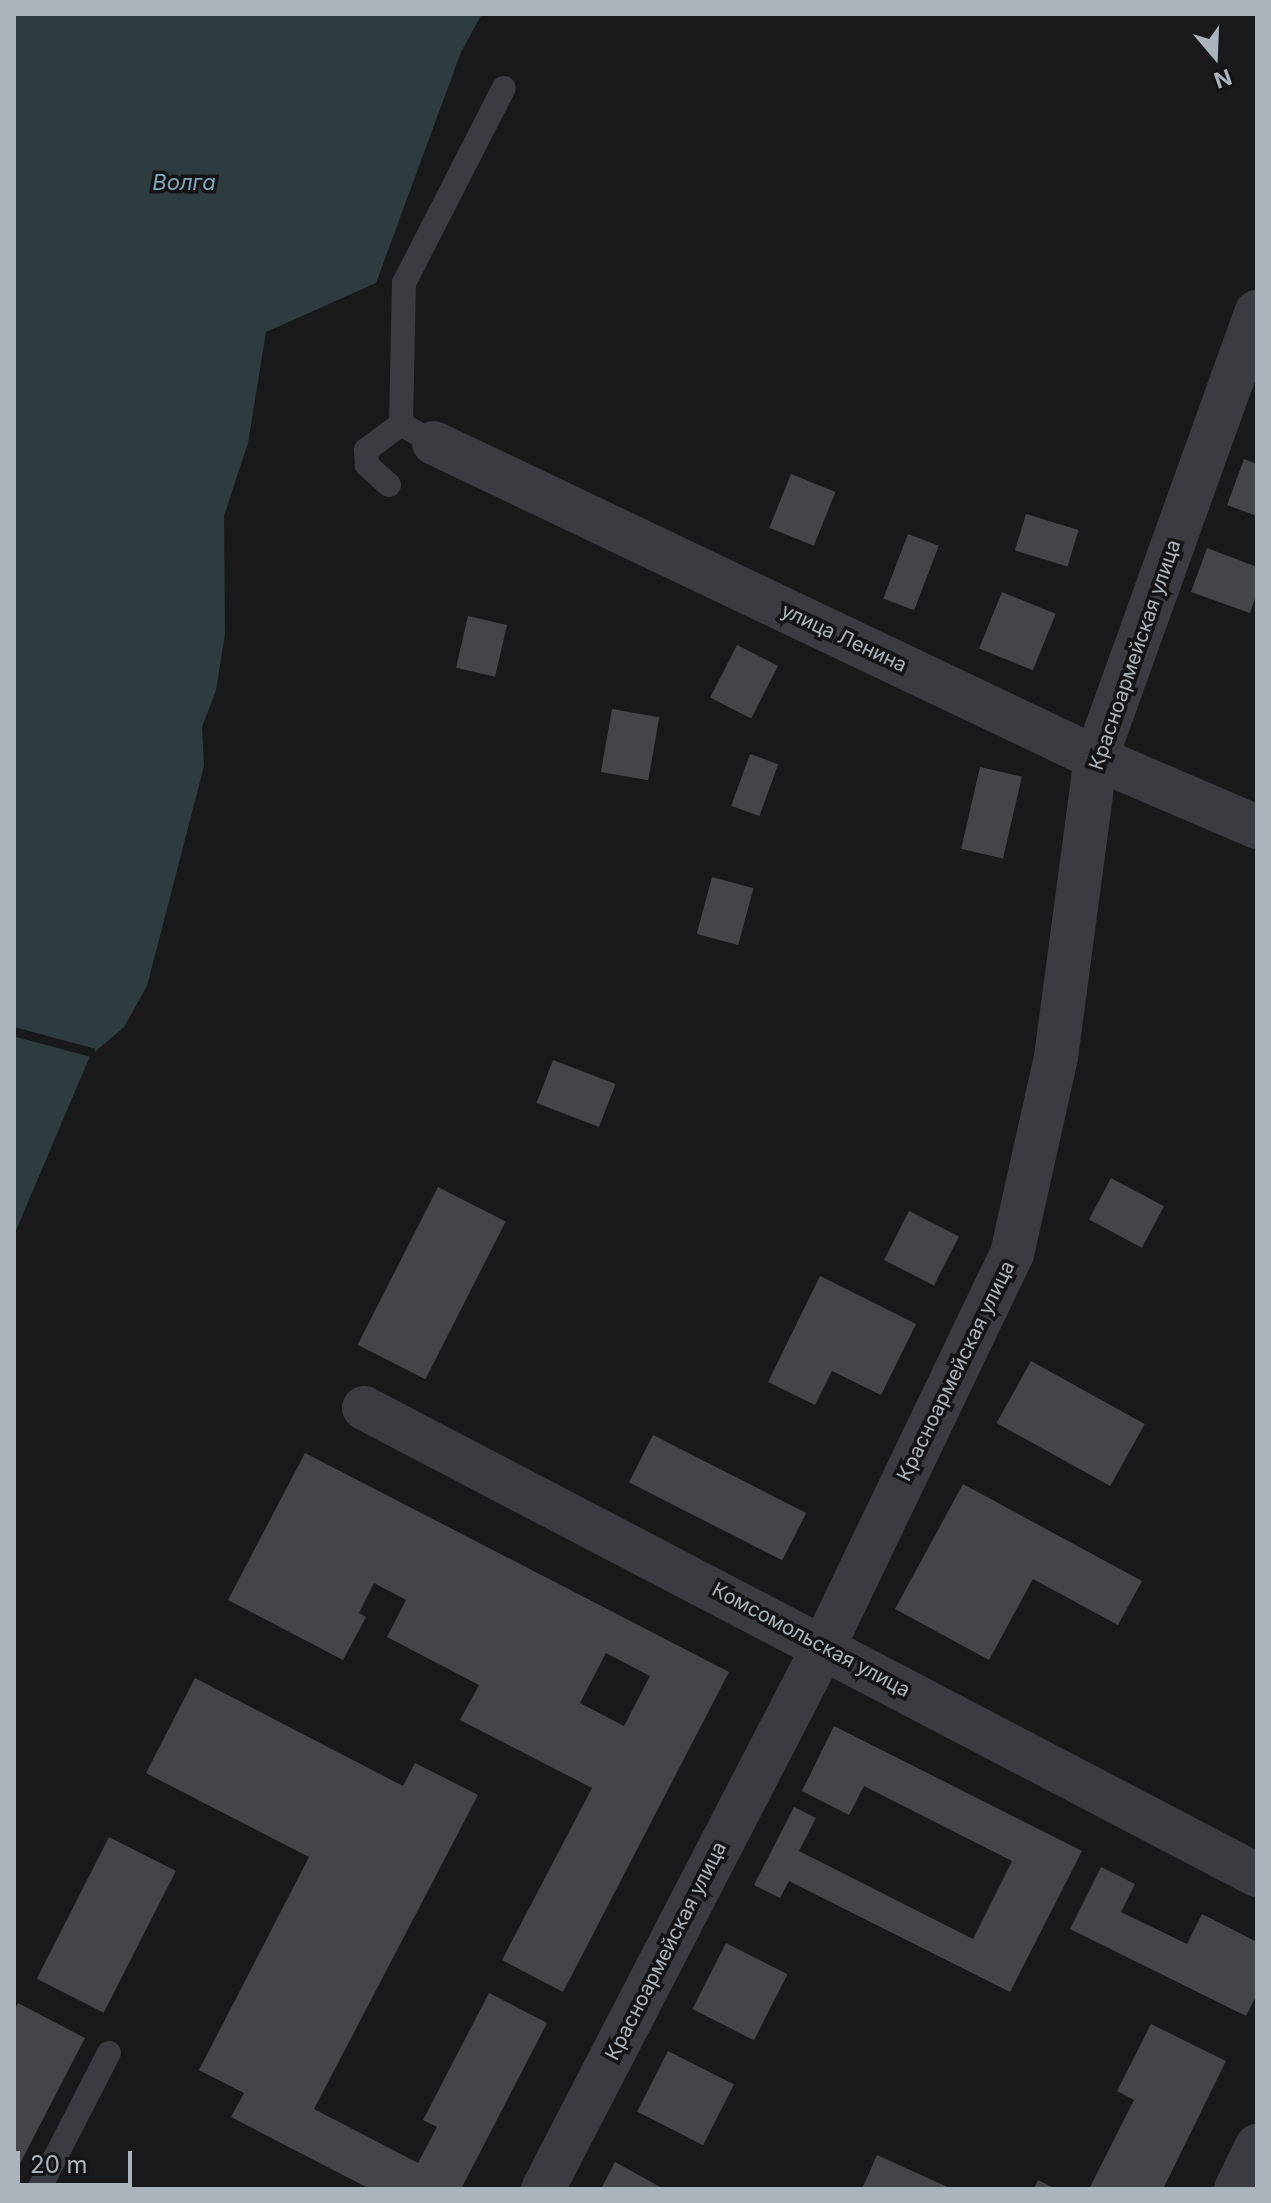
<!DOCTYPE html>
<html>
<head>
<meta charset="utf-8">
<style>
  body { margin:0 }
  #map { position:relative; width:1271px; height:2203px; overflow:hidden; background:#19191b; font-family:Inter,sans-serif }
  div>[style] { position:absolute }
  .water>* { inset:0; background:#2e3c40 }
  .pier>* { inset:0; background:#19191b; transform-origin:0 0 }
  .building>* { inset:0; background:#434548; transform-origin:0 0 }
  .lane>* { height:24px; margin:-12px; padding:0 12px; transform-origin:12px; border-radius:12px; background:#3a3c41 }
  .street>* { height:44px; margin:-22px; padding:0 22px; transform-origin:22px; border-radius:22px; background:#3a3c41 }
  span { translate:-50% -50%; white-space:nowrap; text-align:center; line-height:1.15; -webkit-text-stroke:7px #141416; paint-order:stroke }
  .street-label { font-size:20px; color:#abb3bb }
  .water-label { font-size:22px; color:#81a8b7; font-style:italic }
  .frame { position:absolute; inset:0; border:16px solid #abb3bb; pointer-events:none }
  .north { position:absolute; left:1175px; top:16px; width:80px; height:80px; -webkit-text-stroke:6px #141416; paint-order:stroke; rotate:161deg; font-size:22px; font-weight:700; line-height:32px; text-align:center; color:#abb3bb }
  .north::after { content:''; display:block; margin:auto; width:28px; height:36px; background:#abb3bb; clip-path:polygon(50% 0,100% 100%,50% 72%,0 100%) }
  .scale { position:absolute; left:16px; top:2151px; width:116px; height:36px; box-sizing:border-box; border:4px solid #abb3bb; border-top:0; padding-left:10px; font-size:24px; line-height:28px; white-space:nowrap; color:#abb3bb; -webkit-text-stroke:6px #141416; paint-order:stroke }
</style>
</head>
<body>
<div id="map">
  <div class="water">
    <i style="clip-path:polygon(14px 14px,482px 14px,461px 52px,376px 283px,266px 332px,248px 443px,224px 516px,225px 634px,216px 690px,202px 727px,204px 766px,147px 986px,124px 1027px,90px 1056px,14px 1235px)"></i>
  </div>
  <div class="pier">
    <i style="left:14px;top:1027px;width:84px;height:9px;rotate:15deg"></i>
  </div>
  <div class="building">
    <i style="clip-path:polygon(1244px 459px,1257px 464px,1257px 516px,1227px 505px)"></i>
    <i style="left:791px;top:474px;width:48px;height:58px;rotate:22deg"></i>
    <i style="left:1026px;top:514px;width:55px;height:38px;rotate:17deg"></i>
    <i style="left:908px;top:534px;width:33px;height:69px;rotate:21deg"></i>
    <i style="clip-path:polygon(1207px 548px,1257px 567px,1257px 593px,1250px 613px,1191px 592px)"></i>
    <i style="left:1002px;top:592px;width:58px;height:61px;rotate:22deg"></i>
    <i style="left:468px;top:616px;width:40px;height:53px;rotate:13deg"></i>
    <i style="left:737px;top:645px;width:46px;height:59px;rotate:27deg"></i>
    <i style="left:612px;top:709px;width:48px;height:64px;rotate:10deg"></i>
    <i style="left:750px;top:754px;width:30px;height:55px;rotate:20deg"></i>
    <i style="left:980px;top:767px;width:43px;height:84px;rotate:13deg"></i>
    <i style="left:712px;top:877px;width:43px;height:59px;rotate:15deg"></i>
    <i style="left:553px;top:1060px;width:67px;height:46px;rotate:21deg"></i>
    <i style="left:1111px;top:1178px;width:60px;height:47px;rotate:28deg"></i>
    <i style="left:438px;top:1187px;width:76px;height:177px;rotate:27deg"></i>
    <i style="left:909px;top:1211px;width:56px;height:55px;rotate:27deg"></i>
    <i style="clip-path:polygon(820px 1276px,916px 1324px,881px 1395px,832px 1371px,815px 1405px,768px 1382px)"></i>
    <i style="left:1031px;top:1361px;width:130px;height:71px;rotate:29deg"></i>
    <i style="left:653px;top:1435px;width:172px;height:53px;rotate:27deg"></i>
    <i style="clip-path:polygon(evenodd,305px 1453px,729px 1672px,563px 1992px,502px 1960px,592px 1788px,460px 1720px,479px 1685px,387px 1637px,406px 1600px,374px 1583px,359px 1613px,366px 1617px,343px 1660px,228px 1600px,305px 1453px,606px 1653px,650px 1676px,624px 1726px,580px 1703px,606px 1653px)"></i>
    <i style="clip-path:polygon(963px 1484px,1142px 1581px,1118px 1625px,1033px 1579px,989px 1660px,895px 1609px)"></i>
    <i style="clip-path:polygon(195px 1678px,403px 1786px,415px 1763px,478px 1795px,314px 2109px,418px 2163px,437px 2127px,423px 2120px,489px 1993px,547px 2023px,461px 2189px,370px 2189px,231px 2117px,244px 2093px,199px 2070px,309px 1857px,146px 1773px)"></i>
    <i style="clip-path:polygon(834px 1726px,1082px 1851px,1010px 1992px,789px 1881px,780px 1898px,754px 1885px,794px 1807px,816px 1818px,799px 1851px,973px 1939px,1012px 1861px,864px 1786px,849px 1815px,802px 1791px)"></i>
    <i style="left:109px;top:1837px;width:75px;height:159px;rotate:27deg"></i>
    <i style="clip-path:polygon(1101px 1867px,1135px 1884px,1121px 1912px,1187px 1944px,1202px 1914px,1257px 1942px,1257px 1994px,1246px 2016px,1070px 1929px)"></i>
    <i style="left:726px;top:1943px;width:69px;height:74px;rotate:27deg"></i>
    <i style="clip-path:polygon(18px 2003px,85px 2038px,14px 2175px,14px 2011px)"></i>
    <i style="clip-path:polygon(1151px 2024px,1226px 2061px,1163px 2189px,1089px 2189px,1134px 2100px,1117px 2091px)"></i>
    <i style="left:668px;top:2051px;width:74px;height:68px;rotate:27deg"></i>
    <i style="clip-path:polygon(877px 2155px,952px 2189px,862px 2189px)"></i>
    <i style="clip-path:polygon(615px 2162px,664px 2189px,601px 2189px)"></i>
    <i style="clip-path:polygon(1038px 2180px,1056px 2189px,1034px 2189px)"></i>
  </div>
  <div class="lane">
    <i style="left:434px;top:443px;width:38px;rotate:-150deg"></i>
    <i style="left:401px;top:424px;width:141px;rotate:-88.8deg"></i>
    <i style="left:404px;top:283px;width:219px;rotate:-62.9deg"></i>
    <i style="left:389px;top:485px;width:30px;rotate:-138deg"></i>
    <i style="left:367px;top:465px;width:15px;rotate:-94deg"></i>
    <i style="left:366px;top:450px;width:44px;rotate:-36.6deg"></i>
    <i style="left:39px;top:2189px;width:153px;rotate:-62.8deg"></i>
  </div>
  <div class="street">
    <i style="left:434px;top:443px;width:733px;rotate:25.45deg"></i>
    <i style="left:1096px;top:758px;width:175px;rotate:23.2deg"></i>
    <i style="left:364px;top:1408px;width:1008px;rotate:27.61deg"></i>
    <i style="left:543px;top:2189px;width:611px;rotate:-62.64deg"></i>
    <i style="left:824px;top:1646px;width:435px;rotate:-64.4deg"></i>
    <i style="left:1012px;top:1254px;width:202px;rotate:-77.4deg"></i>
    <i style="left:1056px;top:1057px;width:302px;rotate:-82.4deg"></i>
    <i style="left:1096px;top:758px;width:474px;rotate:-70.2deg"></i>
    <i style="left:1236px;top:2189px;width:48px;rotate:-64deg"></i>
  </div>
  <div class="street-label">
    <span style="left:844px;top:638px;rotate:25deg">улица Ленина</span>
    <span style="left:1135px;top:655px;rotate:-71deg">Красноармейская улица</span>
    <span style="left:956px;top:1371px;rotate:-64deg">Красноармейская улица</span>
    <span style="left:811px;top:1640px;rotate:28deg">Комсомольская улица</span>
    <span style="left:666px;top:1951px;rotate:-63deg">Красноармейская улица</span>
  </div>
  <div class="water-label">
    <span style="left:184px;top:183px">Волга</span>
  </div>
  <div class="frame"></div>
  <div class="north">N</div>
  <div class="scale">20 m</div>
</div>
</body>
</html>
